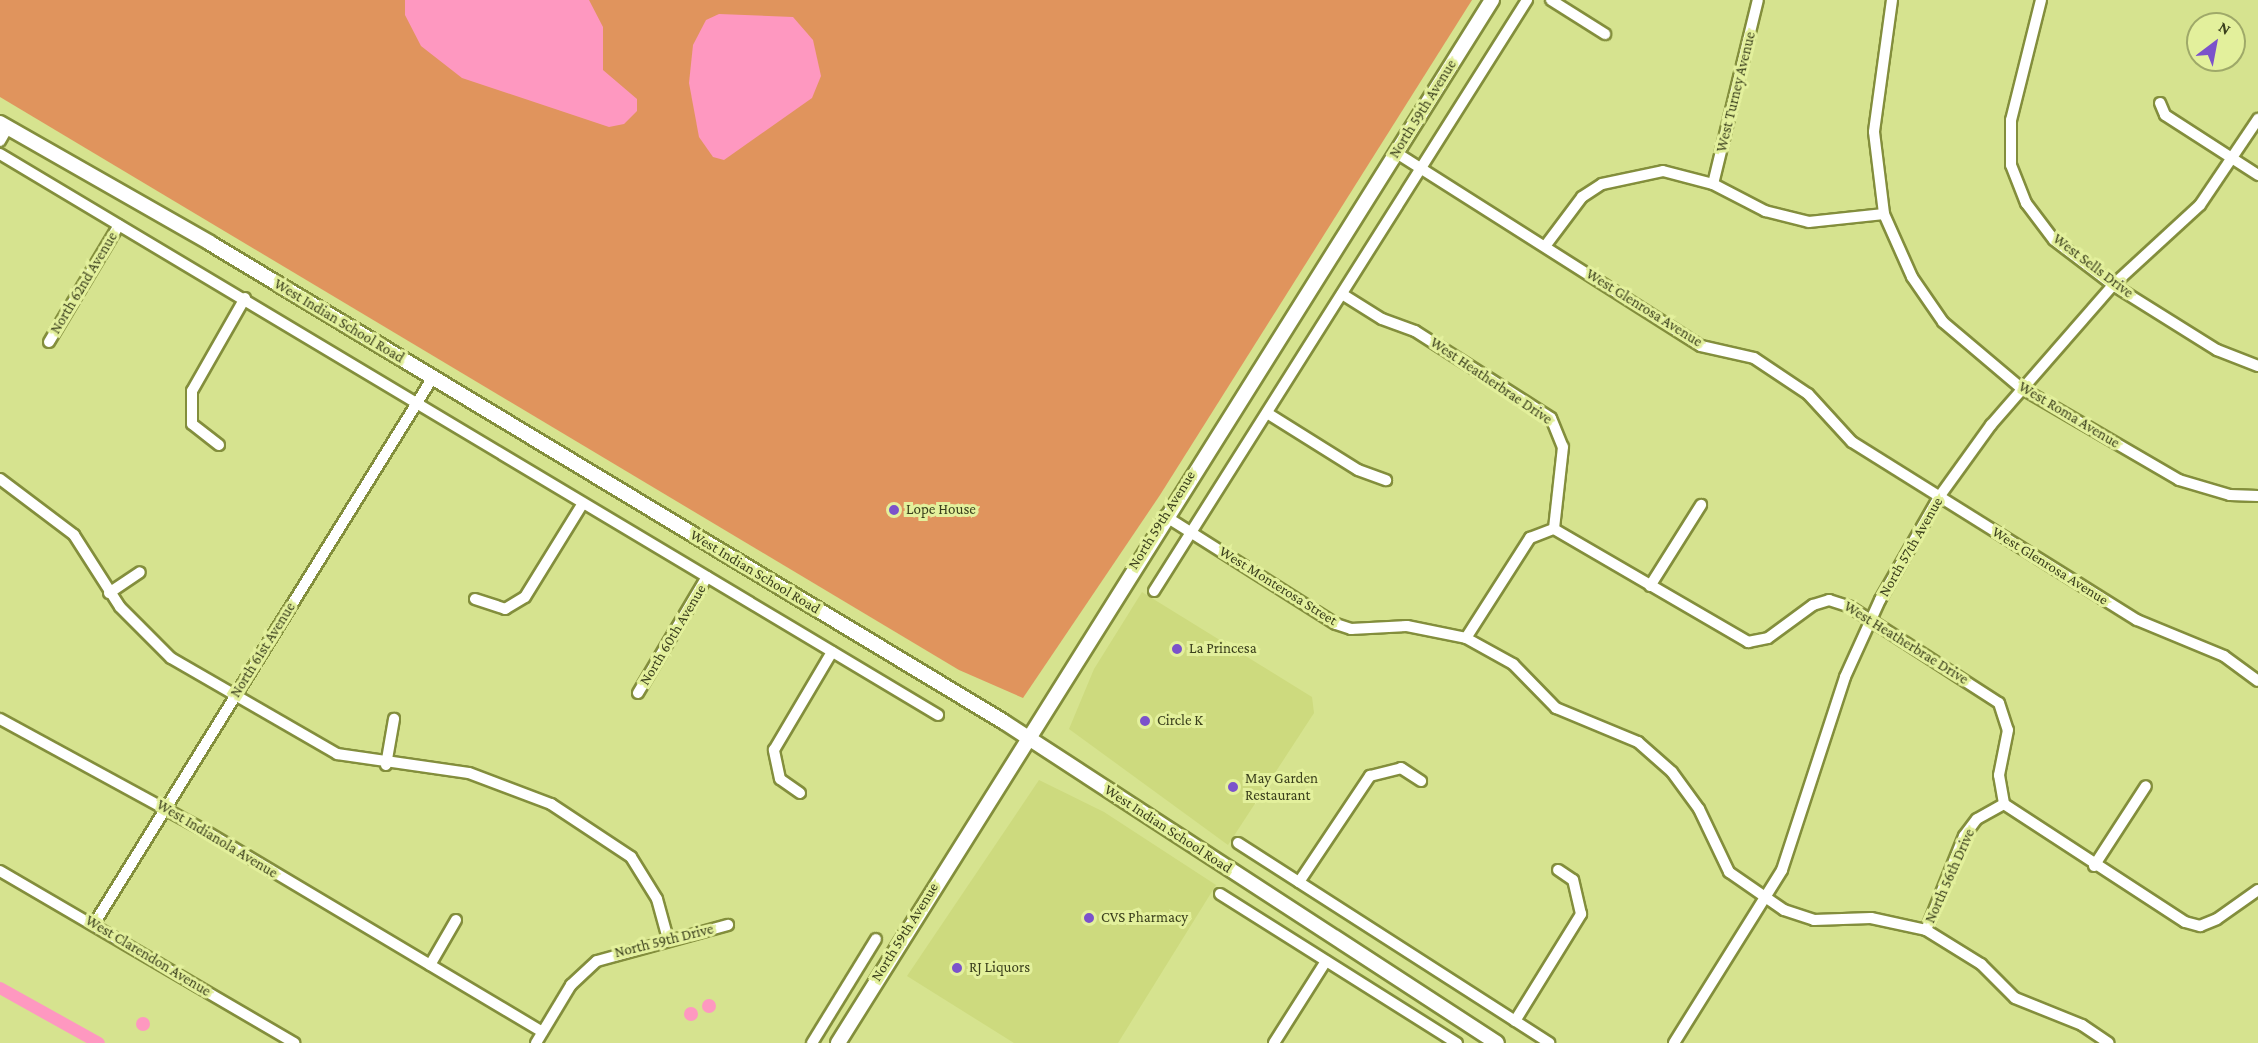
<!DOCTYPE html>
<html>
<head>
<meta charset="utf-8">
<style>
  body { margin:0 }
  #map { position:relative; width:2258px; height:1043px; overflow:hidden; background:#d6e38f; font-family:"Crimson Pro",serif }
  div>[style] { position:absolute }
  .built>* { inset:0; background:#cdda7e }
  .green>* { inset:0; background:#e0945d }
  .water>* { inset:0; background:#fe98c0 }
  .round { border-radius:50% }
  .canal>* { height:12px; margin:-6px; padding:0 6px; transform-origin:6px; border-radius:6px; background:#fe98c0 }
  .roads { filter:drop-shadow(2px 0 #838e3c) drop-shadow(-2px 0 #838e3c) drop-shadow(0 2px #838e3c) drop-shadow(0 -2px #838e3c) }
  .minor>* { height:10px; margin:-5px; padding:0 5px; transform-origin:5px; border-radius:5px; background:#fff }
  .major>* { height:14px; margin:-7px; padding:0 7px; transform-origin:7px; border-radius:7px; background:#fff }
  .dots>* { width:16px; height:16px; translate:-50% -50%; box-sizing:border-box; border:3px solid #e3f09c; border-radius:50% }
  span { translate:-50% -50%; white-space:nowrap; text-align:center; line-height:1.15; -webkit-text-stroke:6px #e3f09c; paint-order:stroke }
  .street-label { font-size:15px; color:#3a3f1c }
  .poi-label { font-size:15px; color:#3a3f1c }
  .left { translate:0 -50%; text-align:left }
  .north { position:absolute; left:2186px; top:12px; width:60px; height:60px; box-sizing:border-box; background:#e3f09c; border:2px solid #9fa969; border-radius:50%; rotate:32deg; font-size:16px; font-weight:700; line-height:24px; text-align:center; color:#3a3f1c }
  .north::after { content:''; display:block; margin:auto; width:21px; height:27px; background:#7b52cb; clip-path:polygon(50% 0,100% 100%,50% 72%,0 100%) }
</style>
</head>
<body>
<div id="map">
  <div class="built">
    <i style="clip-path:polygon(1142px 592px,1312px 697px,1314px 713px,1228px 845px,1069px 729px,1094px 669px)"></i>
    <i style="clip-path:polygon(1039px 780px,1104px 812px,1216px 885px,1118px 1043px,1014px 1043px,907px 976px)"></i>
  </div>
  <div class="green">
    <i style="clip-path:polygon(0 0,1472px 0,1160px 495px,1023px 698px,959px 670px,0 97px)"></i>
  </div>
  <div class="water">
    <i style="clip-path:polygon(405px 0,589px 0,603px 27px,603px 70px,637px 99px,637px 111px,624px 124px,609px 127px,462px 78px,421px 46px,405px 15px)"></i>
    <i style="clip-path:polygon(719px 14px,793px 17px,813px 40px,821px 76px,812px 98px,724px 160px,713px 157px,699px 137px,689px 83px,693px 45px,706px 20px)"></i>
    <i class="round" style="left:702px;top:999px;width:14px;height:14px"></i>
    <i class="round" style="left:684px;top:1007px;width:14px;height:14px"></i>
    <i class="round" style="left:136px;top:1017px;width:14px;height:14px"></i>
  </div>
  <div class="canal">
    <i style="left:0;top:988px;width:113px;rotate:29.1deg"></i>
  </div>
  <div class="roads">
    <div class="minor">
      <i style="left:1551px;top:0;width:64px;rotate:32.2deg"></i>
      <i style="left:1892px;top:0;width:133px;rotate:97.8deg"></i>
      <i style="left:1874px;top:132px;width:83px;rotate:83deg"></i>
      <i style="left:1884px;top:214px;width:69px;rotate:66deg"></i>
      <i style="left:1912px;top:277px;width:55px;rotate:55.4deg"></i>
      <i style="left:1943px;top:322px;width:102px;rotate:40.2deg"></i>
      <i style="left:2021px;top:388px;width:183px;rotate:30.2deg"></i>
      <i style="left:2179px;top:480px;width:53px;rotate:16.4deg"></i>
      <i style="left:2230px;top:495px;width:28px;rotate:2deg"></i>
      <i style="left:2041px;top:0;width:124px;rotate:104deg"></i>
      <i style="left:2011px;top:120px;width:45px;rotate:90deg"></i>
      <i style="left:2011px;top:165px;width:41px;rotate:68.5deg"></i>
      <i style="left:2026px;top:203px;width:46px;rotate:52.9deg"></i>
      <i style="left:2054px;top:240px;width:74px;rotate:37.3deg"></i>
      <i style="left:2113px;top:285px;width:123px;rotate:32deg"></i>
      <i style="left:2217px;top:350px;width:44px;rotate:21.3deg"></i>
      <i style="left:2160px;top:103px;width:13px;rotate:67deg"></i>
      <i style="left:2165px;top:115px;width:111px;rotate:32.8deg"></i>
      <i style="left:0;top:141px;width:16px;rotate:-60deg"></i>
      <i style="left:1395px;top:152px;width:362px;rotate:32.4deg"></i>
      <i style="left:1701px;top:346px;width:54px;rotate:12.8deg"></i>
      <i style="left:1754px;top:358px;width:65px;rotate:33.7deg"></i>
      <i style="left:1808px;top:394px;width:65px;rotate:47.5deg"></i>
      <i style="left:1852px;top:442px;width:336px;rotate:32deg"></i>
      <i style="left:2137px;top:620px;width:94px;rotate:22.5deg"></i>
      <i style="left:2224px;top:656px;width:42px;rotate:36.3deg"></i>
      <i style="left:0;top:154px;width:1093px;rotate:30.88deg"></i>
      <i style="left:1713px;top:184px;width:189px;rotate:-76.3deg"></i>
      <i style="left:1546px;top:245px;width:60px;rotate:-53.1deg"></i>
      <i style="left:1582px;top:197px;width:24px;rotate:-33deg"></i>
      <i style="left:1602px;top:184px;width:62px;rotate:-12deg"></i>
      <i style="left:1663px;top:171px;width:52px;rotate:14.6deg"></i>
      <i style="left:1713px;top:184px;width:59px;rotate:27.4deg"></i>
      <i style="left:1765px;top:211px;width:45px;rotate:14deg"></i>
      <i style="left:1809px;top:222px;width:75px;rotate:-6.1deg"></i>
      <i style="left:1342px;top:294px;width:47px;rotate:32deg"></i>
      <i style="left:1382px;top:319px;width:35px;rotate:20deg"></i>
      <i style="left:1415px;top:331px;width:161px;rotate:32.6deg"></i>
      <i style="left:1551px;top:418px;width:31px;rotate:68deg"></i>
      <i style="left:1563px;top:447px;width:82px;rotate:96.3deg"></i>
      <i style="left:1554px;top:529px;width:225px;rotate:30.2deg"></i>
      <i style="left:1748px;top:642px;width:20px;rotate:-11deg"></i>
      <i style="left:1768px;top:638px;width:56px;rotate:-36.3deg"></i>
      <i style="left:1813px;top:605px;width:17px;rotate:-17deg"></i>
      <i style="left:1829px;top:600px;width:22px;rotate:18deg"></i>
      <i style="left:1850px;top:607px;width:177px;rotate:32.8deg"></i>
      <i style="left:1999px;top:703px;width:28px;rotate:72deg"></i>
      <i style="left:2008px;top:730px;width:46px;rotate:101.3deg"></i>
      <i style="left:1999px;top:775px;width:29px;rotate:80deg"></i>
      <i style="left:2004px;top:804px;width:216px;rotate:33.1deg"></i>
      <i style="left:2185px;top:922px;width:16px;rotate:15deg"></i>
      <i style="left:2200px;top:926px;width:18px;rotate:-22deg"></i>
      <i style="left:2217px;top:919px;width:50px;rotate:-35.3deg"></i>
      <i style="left:49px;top:342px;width:136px;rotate:-59.1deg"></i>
      <i style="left:1267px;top:413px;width:107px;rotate:32.1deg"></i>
      <i style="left:1358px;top:470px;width:30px;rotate:20deg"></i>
      <i style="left:219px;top:445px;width:34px;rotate:-142deg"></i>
      <i style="left:192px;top:424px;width:33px;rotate:-90deg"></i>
      <i style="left:192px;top:391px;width:107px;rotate:-60.3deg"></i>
      <i style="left:0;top:479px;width:93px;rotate:37.1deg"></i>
      <i style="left:74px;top:535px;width:85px;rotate:57.4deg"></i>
      <i style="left:120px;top:607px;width:72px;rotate:45deg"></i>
      <i style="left:171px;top:658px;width:192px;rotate:30deg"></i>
      <i style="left:337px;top:754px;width:133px;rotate:8.2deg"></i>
      <i style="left:469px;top:773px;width:88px;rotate:20.7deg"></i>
      <i style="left:551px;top:804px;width:96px;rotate:33.5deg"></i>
      <i style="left:631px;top:857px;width:49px;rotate:58.2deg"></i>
      <i style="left:657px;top:899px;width:41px;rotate:74.6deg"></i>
      <i style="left:1165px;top:516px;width:202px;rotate:32.3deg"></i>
      <i style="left:1336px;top:624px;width:16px;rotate:18deg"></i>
      <i style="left:1351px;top:629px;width:56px;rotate:-3.1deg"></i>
      <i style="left:1407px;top:626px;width:60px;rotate:11.5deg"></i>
      <i style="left:1466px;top:638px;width:54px;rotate:29deg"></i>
      <i style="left:1513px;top:664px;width:62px;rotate:45.7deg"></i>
      <i style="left:1556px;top:708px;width:89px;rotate:22.5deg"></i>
      <i style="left:1638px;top:742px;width:45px;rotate:41.4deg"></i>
      <i style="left:1672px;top:772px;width:46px;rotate:53.9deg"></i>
      <i style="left:1699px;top:809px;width:70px;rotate:64.5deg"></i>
      <i style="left:1729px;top:872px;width:67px;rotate:34.6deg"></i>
      <i style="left:1784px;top:910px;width:32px;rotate:18deg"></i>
      <i style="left:1814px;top:920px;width:57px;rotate:-2deg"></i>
      <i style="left:1871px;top:918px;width:56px;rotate:12.3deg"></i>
      <i style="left:1926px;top:930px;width:65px;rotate:31.7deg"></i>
      <i style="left:1981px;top:964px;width:48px;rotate:45deg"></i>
      <i style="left:2015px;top:998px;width:72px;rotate:21.9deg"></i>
      <i style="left:2082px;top:1025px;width:32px;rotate:34deg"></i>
      <i style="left:1650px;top:586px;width:96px;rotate:-57.8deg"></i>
      <i style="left:1154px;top:591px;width:699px;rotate:-57.74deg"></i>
      <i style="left:109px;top:593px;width:37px;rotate:-34deg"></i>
      <i style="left:475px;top:599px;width:32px;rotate:18deg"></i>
      <i style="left:505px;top:609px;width:23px;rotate:-31deg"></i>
      <i style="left:525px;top:597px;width:110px;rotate:-58.3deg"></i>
      <i style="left:1466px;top:638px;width:119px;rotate:-57.4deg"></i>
      <i style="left:1530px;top:538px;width:26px;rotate:-21deg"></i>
      <i style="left:638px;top:693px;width:135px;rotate:-59.3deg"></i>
      <i style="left:0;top:719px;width:230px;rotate:28.6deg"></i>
      <i style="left:202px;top:829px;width:396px;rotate:30.8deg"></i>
      <i style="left:386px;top:765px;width:47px;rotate:-80.1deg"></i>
      <i style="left:800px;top:793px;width:24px;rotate:-145deg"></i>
      <i style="left:780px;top:779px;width:30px;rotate:-102deg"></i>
      <i style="left:774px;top:750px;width:114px;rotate:-59.4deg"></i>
      <i style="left:1238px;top:843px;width:370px;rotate:32.7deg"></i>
      <i style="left:2094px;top:866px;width:95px;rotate:-57deg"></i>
      <i style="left:0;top:871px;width:341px;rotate:30.3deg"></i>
      <i style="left:1299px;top:882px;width:128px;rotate:-56.2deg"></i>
      <i style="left:1370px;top:776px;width:32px;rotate:-14deg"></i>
      <i style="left:1401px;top:768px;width:24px;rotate:33deg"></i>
      <i style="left:1220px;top:894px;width:280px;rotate:32.2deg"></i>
      <i style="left:94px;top:924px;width:644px;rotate:-58.21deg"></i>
      <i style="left:1926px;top:930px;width:101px;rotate:-68deg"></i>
      <i style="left:1964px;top:836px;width:21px;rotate:-53deg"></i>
      <i style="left:1977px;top:819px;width:31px;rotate:-29deg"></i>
      <i style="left:430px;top:965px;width:52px;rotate:-60deg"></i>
      <i style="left:1515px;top:1021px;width:126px;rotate:-58.3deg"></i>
      <i style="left:1581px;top:914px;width:35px;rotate:-103deg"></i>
      <i style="left:1573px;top:880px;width:18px;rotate:-146deg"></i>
      <i style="left:536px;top:1043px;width:68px;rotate:-58.9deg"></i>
      <i style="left:571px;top:985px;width:35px;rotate:-43deg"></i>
      <i style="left:597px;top:961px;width:136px;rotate:-15.4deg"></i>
      <i style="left:812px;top:1043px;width:122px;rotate:-58.4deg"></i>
      <i style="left:1274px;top:1043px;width:97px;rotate:-57.6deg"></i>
      <i style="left:1674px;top:1043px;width:204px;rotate:-58deg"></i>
      <i style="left:1782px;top:870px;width:203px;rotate:-71.9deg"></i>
      <i style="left:1845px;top:677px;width:85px;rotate:-65.6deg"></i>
      <i style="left:1880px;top:600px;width:119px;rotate:-60.2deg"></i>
      <i style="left:1939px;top:497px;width:89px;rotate:-54.2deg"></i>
      <i style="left:1991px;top:425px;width:186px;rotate:-48.9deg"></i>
      <i style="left:2113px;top:285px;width:118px;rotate:-42.6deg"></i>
      <i style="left:2200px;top:205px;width:104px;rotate:-56deg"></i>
    </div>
    <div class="major">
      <i style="left:0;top:123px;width:242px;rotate:29.7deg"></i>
      <i style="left:210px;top:243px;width:927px;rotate:31.1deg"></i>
      <i style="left:1004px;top:722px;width:588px;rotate:33.07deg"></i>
      <i style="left:838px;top:1043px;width:1231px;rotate:-57.91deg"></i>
    </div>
  </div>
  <div class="dots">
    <i style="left:894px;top:510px;background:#7b52cb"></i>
    <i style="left:1177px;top:649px;background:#7b52cb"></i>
    <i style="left:1145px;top:721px;background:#7b52cb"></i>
    <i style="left:1233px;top:787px;background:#7b52cb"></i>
    <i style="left:1089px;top:918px;background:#7b52cb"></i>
    <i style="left:957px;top:968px;background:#7b52cb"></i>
  </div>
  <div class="street-label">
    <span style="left:1736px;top:92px;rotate:-76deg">West Turney Avenue</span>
    <span style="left:1423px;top:109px;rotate:-58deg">North 59th Avenue</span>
    <span style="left:2093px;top:266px;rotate:37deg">West Sells Drive</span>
    <span style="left:84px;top:283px;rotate:-59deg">North 62nd Avenue</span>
    <span style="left:1644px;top:308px;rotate:32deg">West Glenrosa Avenue</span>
    <span style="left:339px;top:321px;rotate:31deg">West Indian School Road</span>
    <span style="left:1491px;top:381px;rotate:34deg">West Heatherbrae Drive</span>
    <span style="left:2069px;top:415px;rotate:31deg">West Roma Avenue</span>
    <span style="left:1162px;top:520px;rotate:-58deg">North 59th Avenue</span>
    <span style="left:1911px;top:547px;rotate:-60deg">North 57th Avenue</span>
    <span style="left:2050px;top:566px;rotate:32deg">West Glenrosa Avenue</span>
    <span style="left:755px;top:572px;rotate:31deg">West Indian School Road</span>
    <span style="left:1278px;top:586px;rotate:32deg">West Monterosa Street</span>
    <span style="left:673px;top:635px;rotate:-59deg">North 60th Avenue</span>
    <span style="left:1906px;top:643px;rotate:32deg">West Heatherbrae Drive</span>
    <span style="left:263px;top:650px;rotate:-58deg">North 61st Avenue</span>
    <span style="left:1168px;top:829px;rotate:33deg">West Indian School Road</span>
    <span style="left:217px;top:839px;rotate:31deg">West Indianola Avenue</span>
    <span style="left:1950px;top:876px;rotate:-66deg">North 56th Drive</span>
    <span style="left:905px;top:932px;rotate:-58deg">North 59th Avenue</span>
    <span style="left:664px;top:941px;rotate:-14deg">North 59th Drive</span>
    <span style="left:148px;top:956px;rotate:31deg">West Clarendon Avenue</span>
  </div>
  <div class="poi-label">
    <span class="left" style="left:906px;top:510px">Lope House</span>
    <span class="left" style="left:1189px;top:649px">La Princesa</span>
    <span class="left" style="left:1157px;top:721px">Circle K</span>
    <span class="left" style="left:1245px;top:787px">May Garden<br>Restaurant</span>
    <span class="left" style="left:1101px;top:918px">CVS Pharmacy</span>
    <span class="left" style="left:969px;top:968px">RJ Liquors</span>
  </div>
  <div class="north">N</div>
</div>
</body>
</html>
